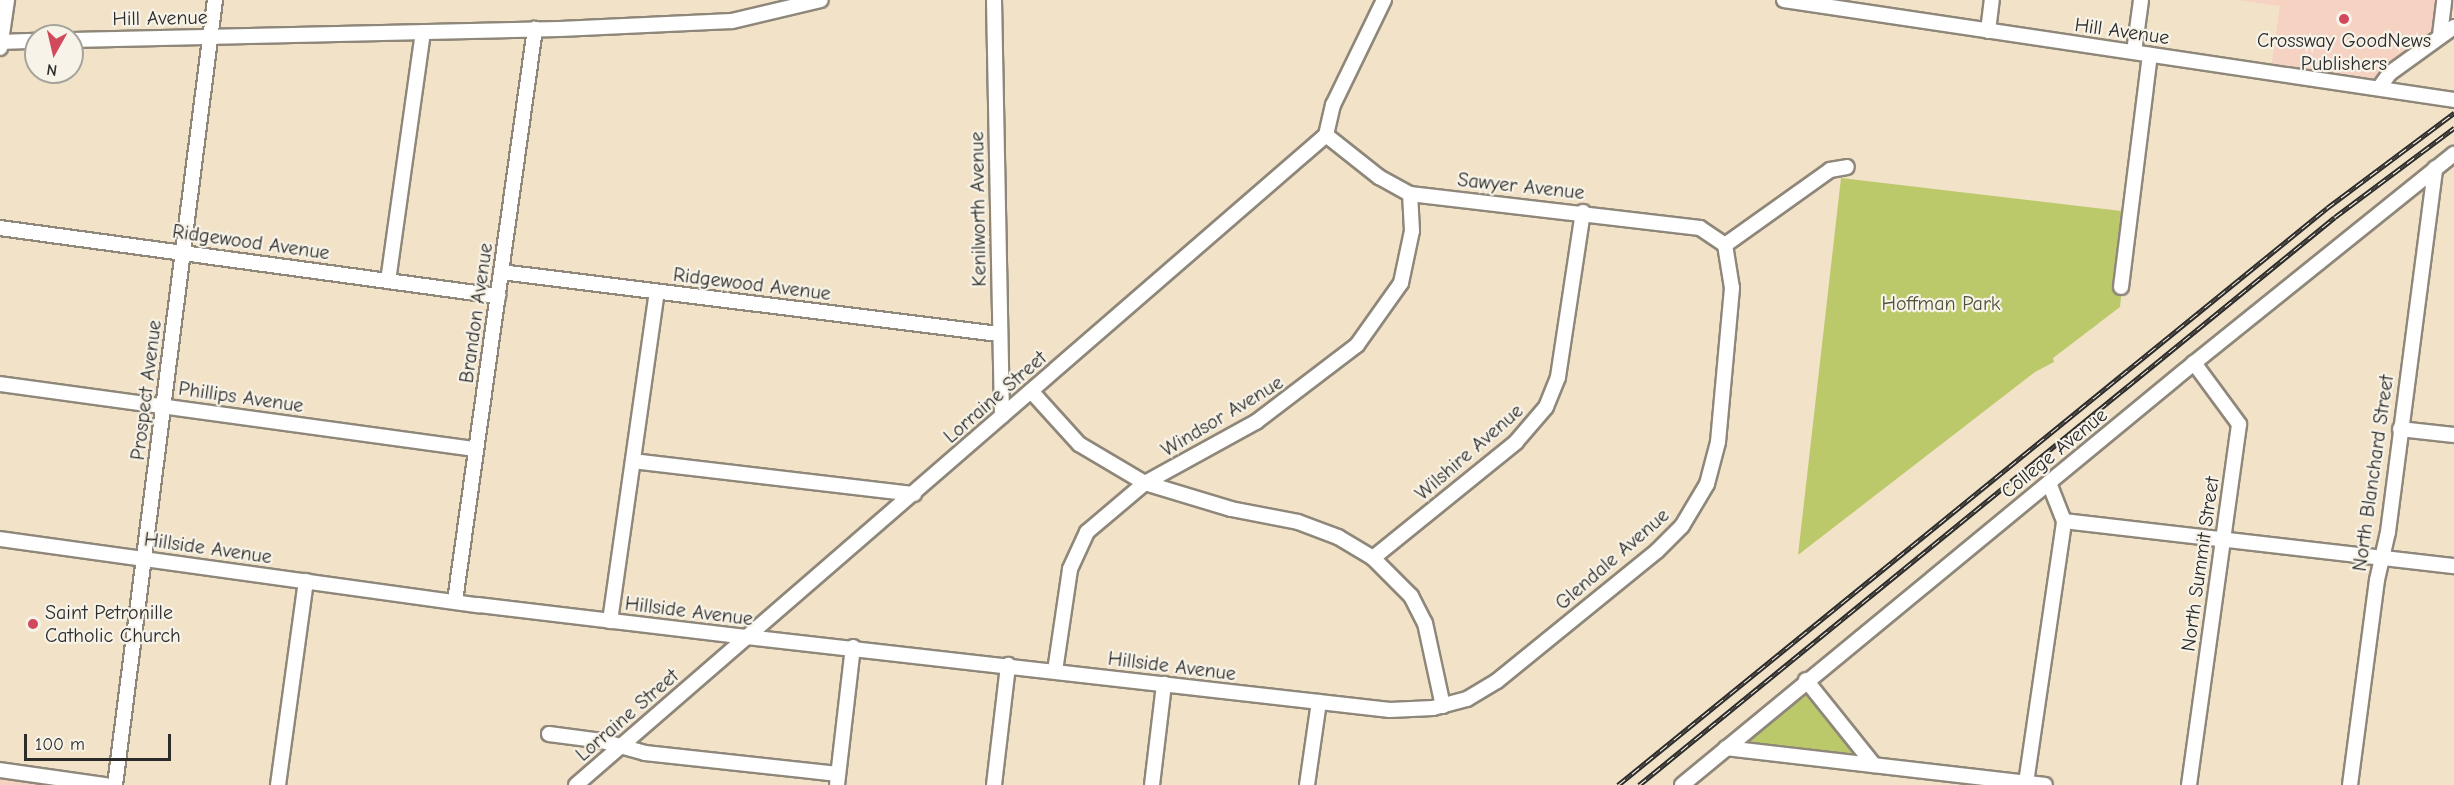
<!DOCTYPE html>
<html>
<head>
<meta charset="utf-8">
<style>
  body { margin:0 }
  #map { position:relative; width:2454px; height:785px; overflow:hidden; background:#f2e3c8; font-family:"Comic Neue",sans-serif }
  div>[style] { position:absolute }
  .built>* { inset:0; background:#f6d2c3 }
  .green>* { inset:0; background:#bcc96b }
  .roads { filter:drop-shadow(2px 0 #8e877a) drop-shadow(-2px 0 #8e877a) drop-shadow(0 2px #8e877a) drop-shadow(0 -2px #8e877a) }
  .minor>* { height:14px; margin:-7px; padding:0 7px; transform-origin:7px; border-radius:7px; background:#fff }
  .rail>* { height:5px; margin-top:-2.5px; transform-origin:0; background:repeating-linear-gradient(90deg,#f7f3e8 0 9px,#2b2b2b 0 18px); box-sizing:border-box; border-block:2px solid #2b2b2b }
  .dots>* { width:16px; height:16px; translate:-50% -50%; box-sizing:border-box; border:3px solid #f7f3e8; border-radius:50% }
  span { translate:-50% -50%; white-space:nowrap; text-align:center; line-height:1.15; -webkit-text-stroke:4.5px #f7f3e8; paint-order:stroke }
  .street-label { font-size:20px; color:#2b2b2b }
  .poi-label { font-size:20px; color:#2b2b2b }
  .left { translate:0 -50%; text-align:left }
  .park-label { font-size:20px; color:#4f523b }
  .north { position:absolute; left:24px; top:24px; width:60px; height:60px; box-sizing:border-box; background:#f7f3e8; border:2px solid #a5a39c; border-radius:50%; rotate:188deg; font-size:16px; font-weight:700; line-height:24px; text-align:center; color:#2b2b2b }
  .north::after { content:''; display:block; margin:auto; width:21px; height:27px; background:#d1495b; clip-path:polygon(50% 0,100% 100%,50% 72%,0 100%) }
  .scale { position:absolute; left:24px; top:734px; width:147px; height:27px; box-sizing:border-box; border:3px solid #2b2b2b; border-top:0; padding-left:8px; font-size:18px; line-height:21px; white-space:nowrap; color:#2b2b2b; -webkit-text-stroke:4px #f7f3e8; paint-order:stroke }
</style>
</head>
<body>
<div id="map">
  <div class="built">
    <i style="clip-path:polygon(2237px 0,2441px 0,2436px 33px,2369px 83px,2271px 69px,2280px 6px)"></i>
    <i style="clip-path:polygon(0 777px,70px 785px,0 785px)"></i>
  </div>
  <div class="green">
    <i style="clip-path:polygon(1841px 178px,2130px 212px,2120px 307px,2053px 358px,2054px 362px,2035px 372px,1798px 555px)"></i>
    <i style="clip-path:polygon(1803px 688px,1859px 760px,1732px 746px)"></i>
  </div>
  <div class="roads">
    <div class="minor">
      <i style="left:994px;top:0;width:416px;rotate:88.9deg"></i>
      <i style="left:1784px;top:0;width:677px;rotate:8.49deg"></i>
      <i style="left:1988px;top:31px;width:31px;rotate:-83deg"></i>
      <i style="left:2440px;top:35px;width:35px;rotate:-83deg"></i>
      <i style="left:72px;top:40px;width:488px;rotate:-1.3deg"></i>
      <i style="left:560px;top:29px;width:172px;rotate:-2.7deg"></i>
      <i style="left:732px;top:21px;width:91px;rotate:-13.3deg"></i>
      <i style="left:0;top:42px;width:36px;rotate:-2deg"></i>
      <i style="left:0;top:48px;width:49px;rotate:-81.7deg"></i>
      <i style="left:2134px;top:52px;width:52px;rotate:-82.3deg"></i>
      <i style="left:2379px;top:88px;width:19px;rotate:-54deg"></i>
      <i style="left:2390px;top:73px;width:79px;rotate:-35.7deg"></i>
      <i style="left:1326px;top:135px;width:68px;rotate:38.4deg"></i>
      <i style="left:1379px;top:177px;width:35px;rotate:29deg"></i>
      <i style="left:1410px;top:194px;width:292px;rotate:6.7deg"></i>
      <i style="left:1700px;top:228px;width:30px;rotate:34deg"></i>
      <i style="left:0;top:228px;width:503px;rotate:7.78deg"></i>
      <i style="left:501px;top:272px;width:502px;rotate:7.1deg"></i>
      <i style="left:388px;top:281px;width:251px;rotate:-82deg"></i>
      <i style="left:2121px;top:287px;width:234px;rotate:-82.9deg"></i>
      <i style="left:0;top:384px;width:480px;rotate:7.8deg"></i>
      <i style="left:1031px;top:391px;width:72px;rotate:47.8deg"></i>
      <i style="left:1079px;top:444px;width:77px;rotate:30.6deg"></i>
      <i style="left:1145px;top:483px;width:90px;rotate:16.8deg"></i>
      <i style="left:1231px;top:509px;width:68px;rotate:11deg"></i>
      <i style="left:1298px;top:522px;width:43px;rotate:20.6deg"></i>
      <i style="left:1338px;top:537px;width:41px;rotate:31deg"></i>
      <i style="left:1373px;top:558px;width:54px;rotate:45deg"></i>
      <i style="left:1411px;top:596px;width:30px;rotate:63deg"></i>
      <i style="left:1425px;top:623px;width:85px;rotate:77.8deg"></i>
      <i style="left:2400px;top:429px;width:54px;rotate:6.3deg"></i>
      <i style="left:633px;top:461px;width:283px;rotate:6.7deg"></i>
      <i style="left:2064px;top:521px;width:393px;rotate:6.6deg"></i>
      <i style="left:0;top:539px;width:483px;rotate:7.9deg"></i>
      <i style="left:478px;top:605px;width:271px;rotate:6.8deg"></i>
      <i style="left:747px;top:637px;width:647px;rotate:6.48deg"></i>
      <i style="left:1390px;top:710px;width:43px;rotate:-2.7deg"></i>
      <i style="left:1433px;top:708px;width:35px;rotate:-15deg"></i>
      <i style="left:1467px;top:699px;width:35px;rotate:-31deg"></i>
      <i style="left:1497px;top:681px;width:206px;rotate:-39.1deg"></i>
      <i style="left:1657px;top:551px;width:35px;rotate:-45deg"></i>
      <i style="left:1682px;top:526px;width:49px;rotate:-59.2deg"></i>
      <i style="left:1707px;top:484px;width:43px;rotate:-75.3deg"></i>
      <i style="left:1718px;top:442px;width:155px;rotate:-84.8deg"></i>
      <i style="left:1732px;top:288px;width:44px;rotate:-99.2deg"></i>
      <i style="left:1725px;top:245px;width:129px;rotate:-35.5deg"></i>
      <i style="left:1830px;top:170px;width:17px;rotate:-10deg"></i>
      <i style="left:1373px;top:558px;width:184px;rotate:-39deg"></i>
      <i style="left:1516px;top:442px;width:46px;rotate:-49.4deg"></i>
      <i style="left:1546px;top:407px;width:32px;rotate:-68deg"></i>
      <i style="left:1558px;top:377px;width:167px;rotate:-81.4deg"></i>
      <i style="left:455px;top:601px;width:578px;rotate:-82.04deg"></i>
      <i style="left:610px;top:621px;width:332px;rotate:-81.9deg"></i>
      <i style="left:1055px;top:671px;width:103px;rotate:-81.6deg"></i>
      <i style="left:1070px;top:569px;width:41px;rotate:-65.3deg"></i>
      <i style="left:1087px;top:532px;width:76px;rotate:-40.2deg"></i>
      <i style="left:1145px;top:483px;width:127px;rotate:-28.8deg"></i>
      <i style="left:1256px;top:422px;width:127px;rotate:-37.3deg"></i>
      <i style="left:1357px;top:345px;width:76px;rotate:-54.6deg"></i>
      <i style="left:1401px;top:283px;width:53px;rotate:-78.1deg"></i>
      <i style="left:1412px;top:231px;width:37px;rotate:-93deg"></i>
      <i style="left:1806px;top:680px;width:109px;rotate:51.3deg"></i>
      <i style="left:549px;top:734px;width:53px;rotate:7.5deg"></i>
      <i style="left:602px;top:741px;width:45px;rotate:15.6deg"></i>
      <i style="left:645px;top:753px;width:194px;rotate:6.2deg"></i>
      <i style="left:1726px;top:748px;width:321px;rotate:6.6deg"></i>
      <i style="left:0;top:770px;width:107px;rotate:8.1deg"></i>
      <i style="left:2026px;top:783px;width:265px;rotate:-81.7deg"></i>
      <i style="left:2064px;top:521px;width:41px;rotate:-111.5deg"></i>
      <i style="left:115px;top:785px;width:791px;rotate:-82.74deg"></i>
      <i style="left:278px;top:785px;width:206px;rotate:-82.2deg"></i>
      <i style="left:576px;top:785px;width:992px;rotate:-40.91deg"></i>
      <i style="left:1326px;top:135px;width:31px;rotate:-77deg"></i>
      <i style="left:1333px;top:105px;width:117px;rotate:-64.1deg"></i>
      <i style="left:837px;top:785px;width:139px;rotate:-83.4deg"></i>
      <i style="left:994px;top:785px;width:121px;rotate:-83.3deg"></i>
      <i style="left:1152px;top:785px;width:102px;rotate:-83.2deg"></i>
      <i style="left:1307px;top:785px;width:84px;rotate:-81.8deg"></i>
      <i style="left:1682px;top:785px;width:663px;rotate:-39.5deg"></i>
      <i style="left:2194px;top:363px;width:334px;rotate:-38.8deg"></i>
      <i style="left:2189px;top:785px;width:364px;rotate:-82.1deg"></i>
      <i style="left:2239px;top:424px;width:76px;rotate:-126.4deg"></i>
      <i style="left:2350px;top:785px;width:207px;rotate:-82.5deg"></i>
      <i style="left:2377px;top:580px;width:49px;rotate:-77.1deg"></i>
      <i style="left:2388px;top:532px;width:367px;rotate:-82.6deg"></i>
    </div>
  </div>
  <div class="rail">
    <i style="left:1618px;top:785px;width:914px;rotate:-39.14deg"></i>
    <i style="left:2327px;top:208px;width:159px;rotate:-36.8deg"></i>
    <i style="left:1639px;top:785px;width:898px;rotate:-39.22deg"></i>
    <i style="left:2335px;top:217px;width:149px;rotate:-36.8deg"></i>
  </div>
  <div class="dots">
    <i style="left:2344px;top:19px;background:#d1495b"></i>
    <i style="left:33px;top:624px;background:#d1495b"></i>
  </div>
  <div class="street-label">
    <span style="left:160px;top:18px;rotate:-1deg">Hill Avenue</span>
    <span style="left:2122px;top:31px;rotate:8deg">Hill Avenue</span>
    <span style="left:1521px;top:186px;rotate:6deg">Sawyer Avenue</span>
    <span style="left:978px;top:209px;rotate:-91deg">Kenilworth Avenue</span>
    <span style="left:251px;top:242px;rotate:8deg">Ridgewood Avenue</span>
    <span style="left:752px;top:284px;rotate:7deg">Ridgewood Avenue</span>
    <span style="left:476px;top:313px;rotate:-82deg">Brandon Avenue</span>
    <span style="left:146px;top:390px;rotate:-83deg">Prospect Avenue</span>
    <span style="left:241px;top:397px;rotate:8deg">Phillips Avenue</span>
    <span style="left:995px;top:397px;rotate:-41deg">Lorraine Street</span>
    <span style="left:1222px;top:416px;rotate:-31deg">Windsor Avenue</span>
    <span style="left:1469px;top:452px;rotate:-41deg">Wilshire Avenue</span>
    <span style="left:2054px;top:453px;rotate:-39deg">College Avenue</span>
    <span style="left:2373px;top:473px;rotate:-82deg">North Blanchard Street</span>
    <span style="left:208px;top:548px;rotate:8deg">Hillside Avenue</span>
    <span style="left:1612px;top:559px;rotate:-41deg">Glendale Avenue</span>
    <span style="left:2200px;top:564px;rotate:-82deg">North Summit Street</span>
    <span style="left:689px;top:611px;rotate:7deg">Hillside Avenue</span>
    <span style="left:1172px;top:666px;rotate:7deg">Hillside Avenue</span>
    <span style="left:627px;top:715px;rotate:-41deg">Lorraine Street</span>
  </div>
  <div class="poi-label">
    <span style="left:2344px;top:52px">Crossway GoodNews<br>Publishers</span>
    <span class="left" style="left:45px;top:624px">Saint Petronille<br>Catholic Church</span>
  </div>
  <div class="park-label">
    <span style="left:1941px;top:303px">Hoffman Park</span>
  </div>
  <div class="north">N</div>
  <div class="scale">100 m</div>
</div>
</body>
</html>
